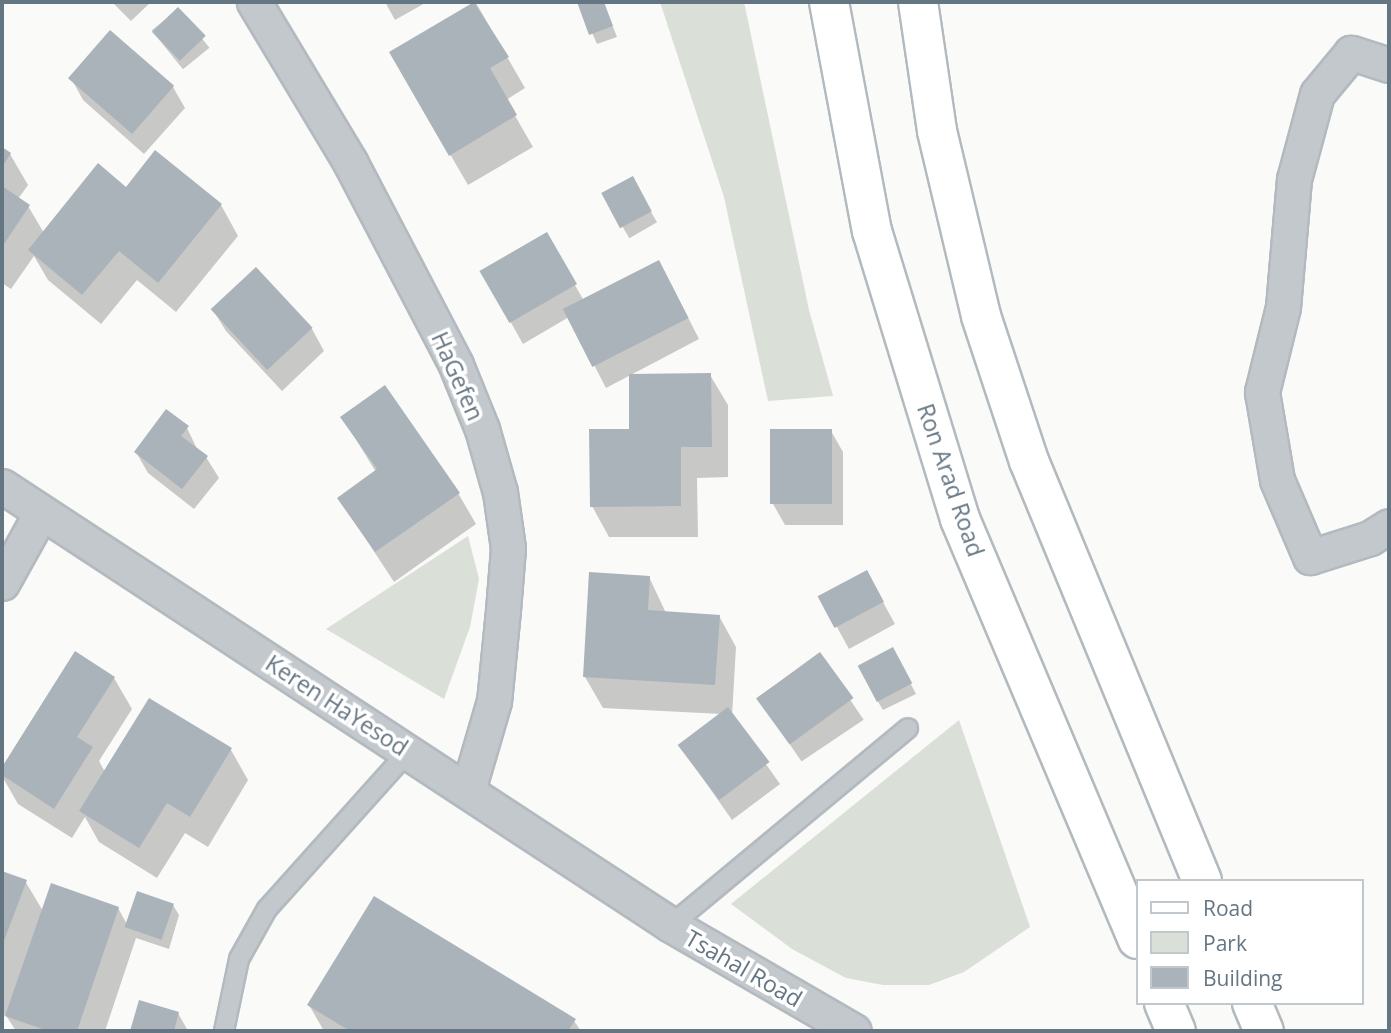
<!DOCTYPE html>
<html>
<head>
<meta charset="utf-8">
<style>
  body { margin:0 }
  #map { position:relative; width:1391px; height:1033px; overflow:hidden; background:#fafaf8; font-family:"Open Sans",sans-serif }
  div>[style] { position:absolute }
  .green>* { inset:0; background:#dadfd7 }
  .shadow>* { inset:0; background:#0003; transform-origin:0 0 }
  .building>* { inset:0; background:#aab3b9; transform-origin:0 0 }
  .roads { filter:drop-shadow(2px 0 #b3babf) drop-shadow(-2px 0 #b3babf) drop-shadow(0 2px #b3babf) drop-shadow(0 -2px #b3babf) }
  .service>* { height:18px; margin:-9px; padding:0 9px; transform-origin:9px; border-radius:9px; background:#c3c8cc }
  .minor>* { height:33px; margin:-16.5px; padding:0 16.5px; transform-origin:16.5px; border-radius:16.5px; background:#c3c8cc }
  .secondary>* { height:38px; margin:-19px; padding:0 19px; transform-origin:19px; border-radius:19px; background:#fff }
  span { translate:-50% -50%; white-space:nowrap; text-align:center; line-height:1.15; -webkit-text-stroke:7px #fff; paint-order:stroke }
  .street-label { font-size:23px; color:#657683 }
  .frame { position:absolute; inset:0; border:4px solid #657683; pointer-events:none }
  .legend { position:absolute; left:1136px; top:879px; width:228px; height:126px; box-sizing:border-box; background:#fff; border:2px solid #c1c8cd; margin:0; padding:9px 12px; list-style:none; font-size:21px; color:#657683 }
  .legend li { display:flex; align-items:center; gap:14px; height:35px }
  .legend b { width:35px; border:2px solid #c1c8cd }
</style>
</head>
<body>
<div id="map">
  <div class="green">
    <i style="clip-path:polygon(660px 2px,744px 2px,809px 310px,833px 396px,768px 401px,724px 197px)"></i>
    <i style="clip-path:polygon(468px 536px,479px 579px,470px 627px,444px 699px,326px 629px)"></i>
    <i style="clip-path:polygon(959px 720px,1030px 927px,964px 972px,929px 985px,883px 985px,846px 978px,792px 949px,731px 904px)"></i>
  </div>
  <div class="shadow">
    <i style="clip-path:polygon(112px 2px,151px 2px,131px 21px)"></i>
    <i style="clip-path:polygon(385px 2px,427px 2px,395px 20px)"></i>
    <i style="clip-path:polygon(584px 2px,603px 2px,617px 37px,597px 44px,579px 3px)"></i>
    <i style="clip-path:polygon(476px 3px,525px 88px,506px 100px,533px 147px,468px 185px,391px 53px)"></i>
    <i style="left:178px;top:9px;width:50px;height:34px;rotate:51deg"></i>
    <i style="clip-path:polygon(71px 78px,173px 87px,185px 108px,144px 154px,83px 100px)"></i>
    <i style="clip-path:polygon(2px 149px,10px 154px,28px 185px,18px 199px,28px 206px,44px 233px,126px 189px,221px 205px,238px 236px,176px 312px,137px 280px,101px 324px,48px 280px,34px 256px,11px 289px,2px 283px)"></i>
    <i style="left:632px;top:179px;width:50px;height:32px;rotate:60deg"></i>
    <i style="clip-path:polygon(546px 234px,584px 301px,671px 284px,699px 339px,606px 388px,569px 317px,523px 344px,482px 271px)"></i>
    <i style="clip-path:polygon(256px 270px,312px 329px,324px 351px,282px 391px,226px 331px,213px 310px)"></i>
    <i style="clip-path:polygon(710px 375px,728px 405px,728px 477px,697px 478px,698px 537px,609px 537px,592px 506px,631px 431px)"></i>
    <i style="clip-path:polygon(342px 417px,458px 493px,476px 524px,394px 582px,339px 498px,376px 472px)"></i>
    <i style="clip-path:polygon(187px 428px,198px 451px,206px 457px,219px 478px,194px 509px,148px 473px,136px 452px)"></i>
    <i style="clip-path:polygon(831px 431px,843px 452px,843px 525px,785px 525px,773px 504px)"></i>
    <i style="clip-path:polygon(649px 577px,666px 613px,719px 616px,736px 647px,732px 716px,780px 784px,732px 820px,680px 746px,722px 714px,603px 708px,585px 677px)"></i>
    <i style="clip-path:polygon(878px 593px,895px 624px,849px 649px,821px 598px)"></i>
    <i style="clip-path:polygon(76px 653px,114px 678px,132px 709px,99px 761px,105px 772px,231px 750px,248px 780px,208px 847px,185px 833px,157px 878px,99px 842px,85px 817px,72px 838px,18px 804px,2px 776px,2px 771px)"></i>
    <i style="left:820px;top:655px;width:78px;height:75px;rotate:56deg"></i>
    <i style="clip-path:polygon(898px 659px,916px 694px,883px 710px,877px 700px)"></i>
    <i style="clip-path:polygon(2px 872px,25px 881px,43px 911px,118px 908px,128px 926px,173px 905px,179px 915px,169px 949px,136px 938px,105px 1031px,16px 1031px,5px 1014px,2px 1023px)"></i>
    <i style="clip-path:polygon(140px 1002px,178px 1013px,188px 1031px,132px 1031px)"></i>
    <i style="clip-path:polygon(309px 1005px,574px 1021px,581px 1031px,324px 1031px)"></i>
  </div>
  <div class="building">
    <i style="clip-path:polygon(474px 2px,509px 57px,490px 68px,517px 115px,449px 156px,389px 52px)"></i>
    <i style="clip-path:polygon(577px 2px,604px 2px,613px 26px,589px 35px)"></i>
    <i style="left:178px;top:7px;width:40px;height:36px;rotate:46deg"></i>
    <i style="left:110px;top:30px;width:85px;height:64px;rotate:41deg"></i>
    <i style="clip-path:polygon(2px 147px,11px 153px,2px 167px)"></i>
    <i style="clip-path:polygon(155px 150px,222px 204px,158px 283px,119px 251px,82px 295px,28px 250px,98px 163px,126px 187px)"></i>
    <i style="left:633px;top:176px;width:40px;height:36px;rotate:62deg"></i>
    <i style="clip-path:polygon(2px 186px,30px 205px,2px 247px)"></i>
    <i style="left:547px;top:232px;width:60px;height:78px;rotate:60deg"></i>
    <i style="left:659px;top:260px;width:65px;height:108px;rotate:63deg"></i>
    <i style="left:256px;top:267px;width:83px;height:62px;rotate:47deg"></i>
    <i style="clip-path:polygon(711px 373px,712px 447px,681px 447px,681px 506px,590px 507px,589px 429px,629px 429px,629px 374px)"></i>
    <i style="clip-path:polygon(385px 385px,460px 493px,375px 552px,337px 498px,377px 469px,340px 417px)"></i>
    <i style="clip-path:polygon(166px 409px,189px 426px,181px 436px,208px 456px,182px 489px,134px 452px)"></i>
    <i style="left:832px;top:429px;width:75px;height:62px;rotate:90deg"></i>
    <i style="left:867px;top:570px;width:36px;height:56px;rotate:62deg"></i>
    <i style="clip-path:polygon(589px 572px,650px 576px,648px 610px,720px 615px,715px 685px,583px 677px)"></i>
    <i style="left:893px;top:647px;width:41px;height:40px;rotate:62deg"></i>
    <i style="clip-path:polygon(75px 651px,115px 677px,77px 737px,93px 747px,54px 809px,2px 775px,2px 767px)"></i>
    <i style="left:820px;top:652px;width:57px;height:79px;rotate:54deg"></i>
    <i style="clip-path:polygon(149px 698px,232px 748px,190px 817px,167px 803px,139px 848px,79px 811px)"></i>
    <i style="left:728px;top:707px;width:69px;height:63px;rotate:53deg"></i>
    <i style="clip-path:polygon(2px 871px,27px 880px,2px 946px)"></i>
    <i style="clip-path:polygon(51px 883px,119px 907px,77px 1031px,48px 1031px,5px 1016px)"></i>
    <i style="left:137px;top:891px;width:39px;height:38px;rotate:19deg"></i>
    <i style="clip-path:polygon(374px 896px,576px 1019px,568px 1031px,350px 1031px,307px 1005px)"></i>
    <i style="clip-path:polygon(139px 1000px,179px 1012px,174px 1031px,130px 1031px)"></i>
  </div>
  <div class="roads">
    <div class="service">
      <i style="left:671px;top:925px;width:308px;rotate:-39.7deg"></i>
      <i style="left:224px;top:1031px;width:74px;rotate:-78.2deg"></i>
      <i style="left:239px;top:959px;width:57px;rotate:-60.8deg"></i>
      <i style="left:267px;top:909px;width:212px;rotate:-48.1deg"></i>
    </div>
    <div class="minor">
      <i style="left:254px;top:2px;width:187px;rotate:59deg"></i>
      <i style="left:350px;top:162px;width:229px;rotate:62.4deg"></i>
      <i style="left:456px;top:365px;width:69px;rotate:67.9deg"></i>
      <i style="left:482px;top:429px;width:66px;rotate:74.1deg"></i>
      <i style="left:500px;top:492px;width:57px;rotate:81.9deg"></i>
      <i style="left:508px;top:548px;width:62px;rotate:94.6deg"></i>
      <i style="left:503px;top:610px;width:91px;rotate:95.6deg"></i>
      <i style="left:494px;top:701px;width:93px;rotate:106.3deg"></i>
      <i style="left:1389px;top:65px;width:40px;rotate:-162deg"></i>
      <i style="left:1351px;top:53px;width:53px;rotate:129.7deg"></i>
      <i style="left:1317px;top:94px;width:88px;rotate:105.1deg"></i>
      <i style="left:1294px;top:179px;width:128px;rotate:94.9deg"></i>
      <i style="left:1283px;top:307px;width:88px;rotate:103.9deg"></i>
      <i style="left:1262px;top:392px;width:89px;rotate:80.3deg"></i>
      <i style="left:1277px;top:480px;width:84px;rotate:66.8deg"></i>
      <i style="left:1310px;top:557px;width:63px;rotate:-17.6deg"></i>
      <i style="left:1370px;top:538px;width:22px;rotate:-32deg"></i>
      <i style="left:2px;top:486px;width:800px;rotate:33.27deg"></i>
      <i style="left:671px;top:925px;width:211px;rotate:30.1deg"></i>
      <i style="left:2px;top:583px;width:80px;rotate:-60.9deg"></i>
    </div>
    <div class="secondary">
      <i style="left:829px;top:2px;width:233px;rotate:79.4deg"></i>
      <i style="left:872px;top:231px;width:301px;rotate:73deg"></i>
      <i style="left:960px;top:519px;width:456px;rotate:67.1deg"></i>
      <i style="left:918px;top:2px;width:130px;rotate:81.6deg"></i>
      <i style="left:937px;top:131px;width:190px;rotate:76.6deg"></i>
      <i style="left:981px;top:316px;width:153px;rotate:71.7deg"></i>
      <i style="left:1029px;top:461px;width:454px;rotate:67.6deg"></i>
      <i style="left:1164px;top:1003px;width:30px;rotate:67deg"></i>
      <i style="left:1252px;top:1003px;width:30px;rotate:67deg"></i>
    </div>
  </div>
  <div class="street-label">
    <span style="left:458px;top:376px;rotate:66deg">HaGefen</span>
    <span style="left:951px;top:480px;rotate:71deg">Ron Arad Road</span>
    <span style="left:337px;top:705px;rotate:33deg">Keren HaYesod</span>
    <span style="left:744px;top:968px;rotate:30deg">Tsahal Road</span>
  </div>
  <div class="frame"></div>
  <ul class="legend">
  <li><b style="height:9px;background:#fff"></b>Road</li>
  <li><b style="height:19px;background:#dadfd7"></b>Park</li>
  <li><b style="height:19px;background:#aab3b9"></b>Building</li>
  </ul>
</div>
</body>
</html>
